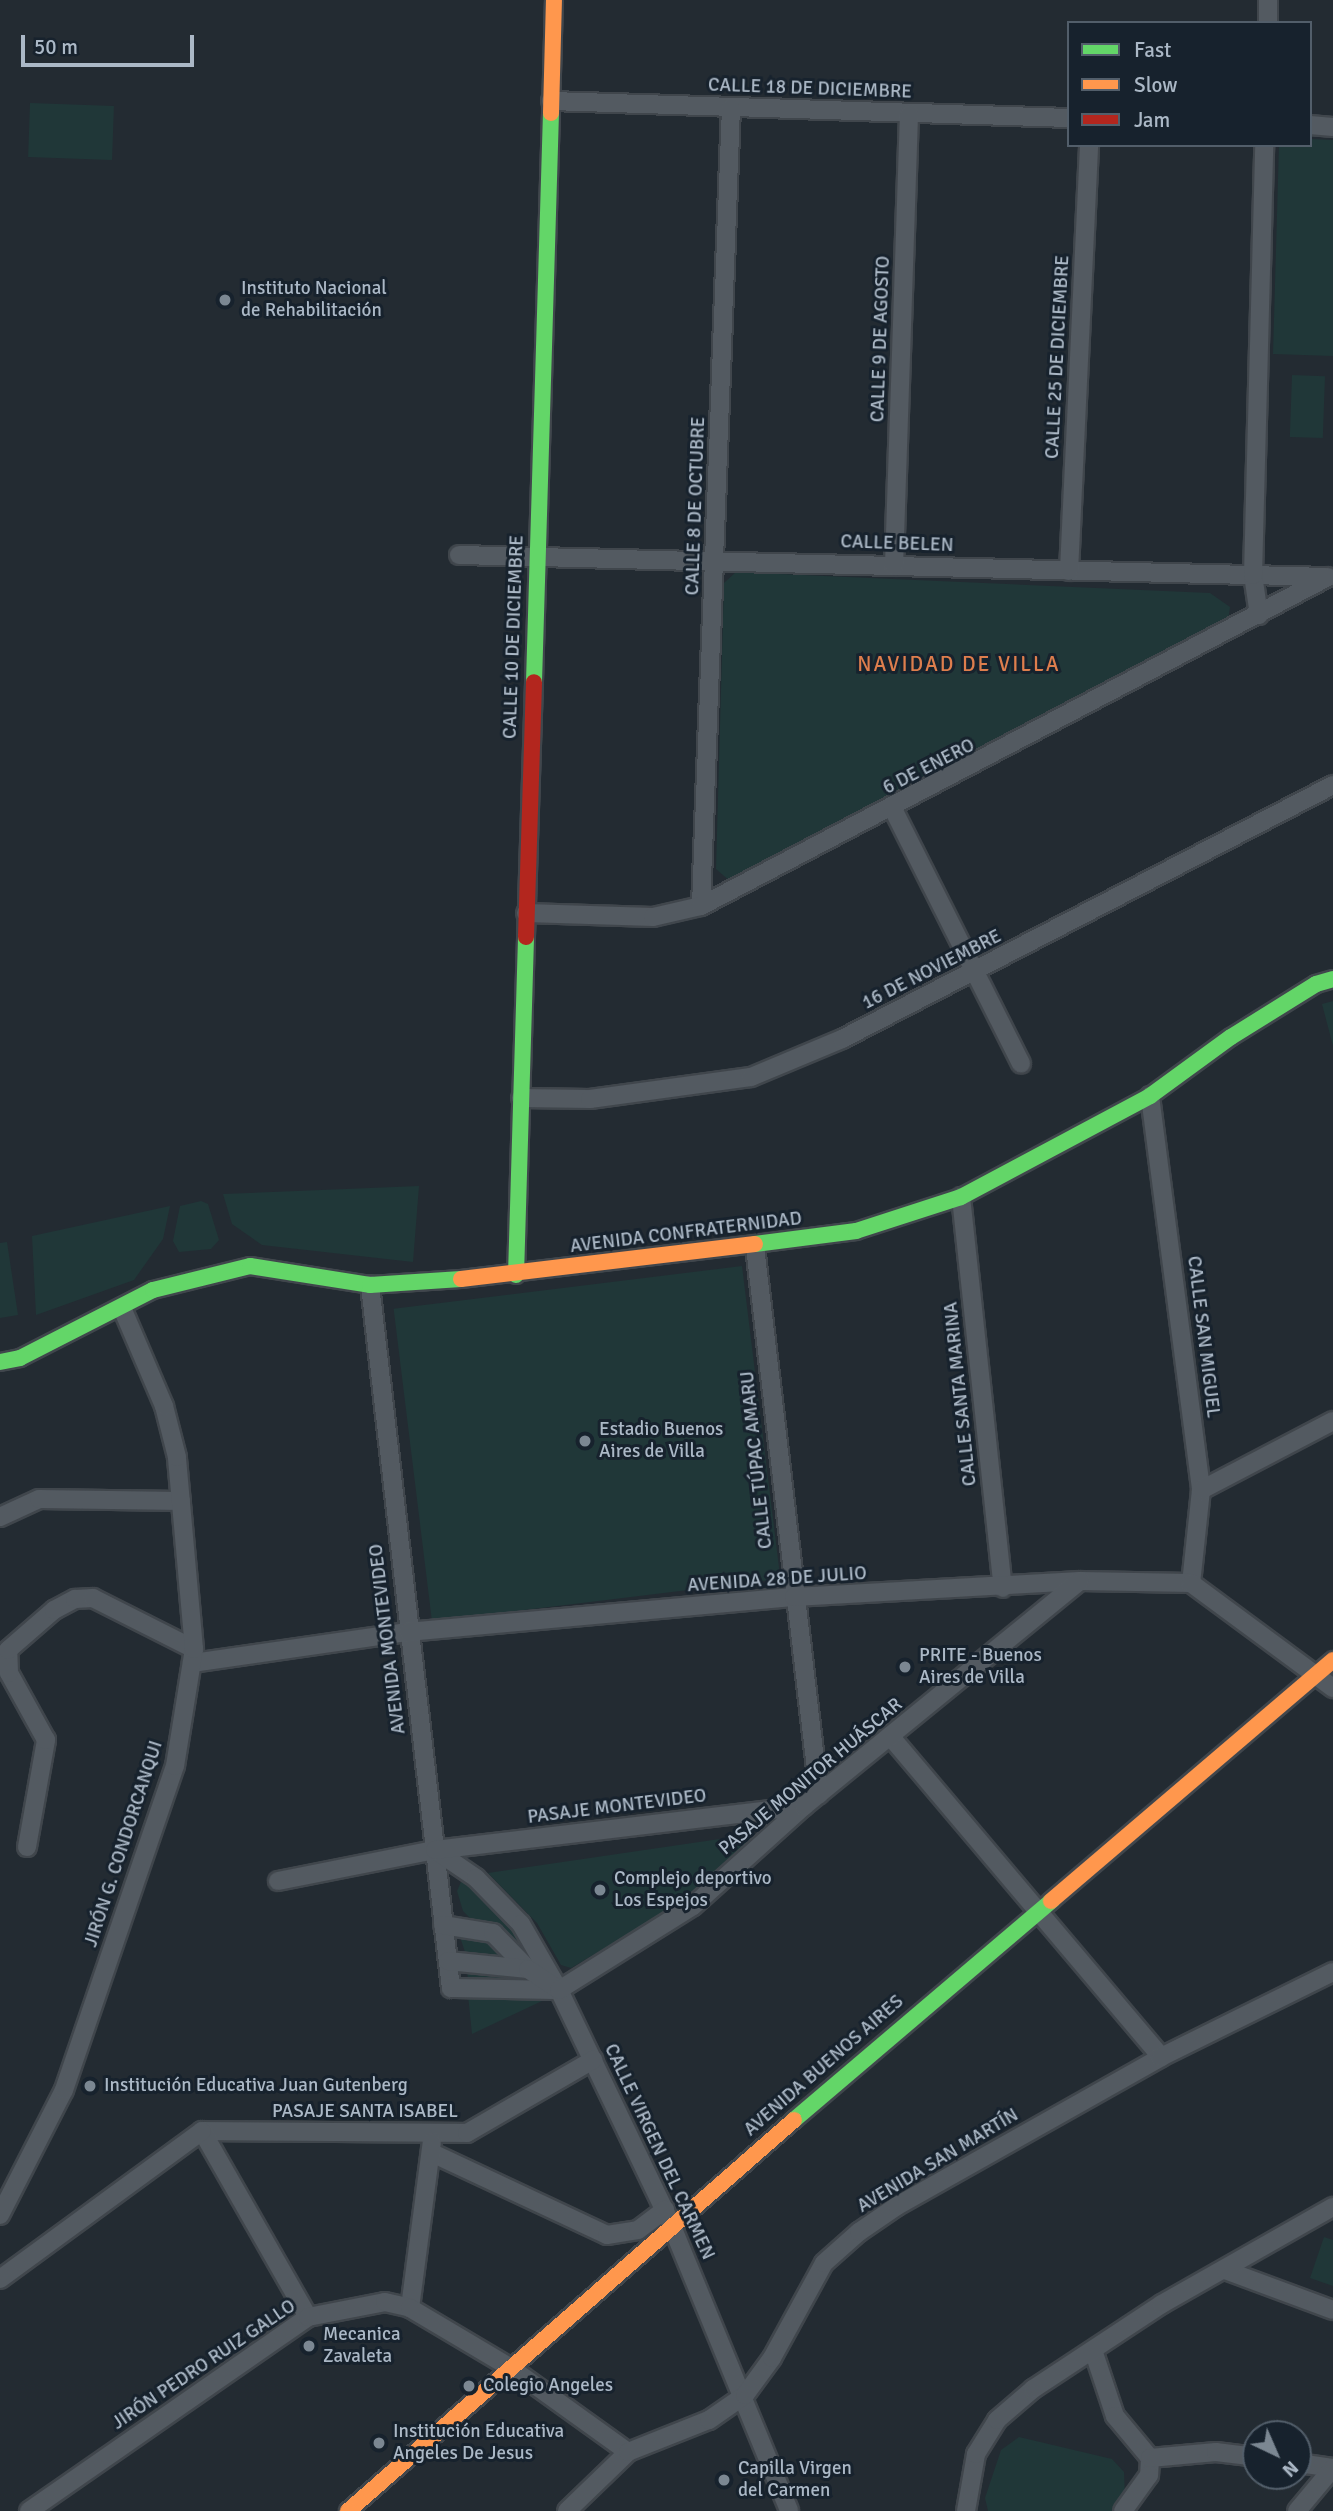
<!DOCTYPE html>
<html>
<head>
<meta charset="utf-8">
<style>
  body { margin:0 }
  #map { position:relative; width:1333px; height:2511px; overflow:hidden; background:#232b32; font-family:Signika,sans-serif }
  div>[style] { position:absolute }
  .green>* { inset:0; background:#203738; transform-origin:0 0 }
  .roads { filter:drop-shadow(2px 0 #40464c) drop-shadow(-2px 0 #40464c) drop-shadow(0 2px #40464c) drop-shadow(0 -2px #40464c) }
  .street>* { height:18px; margin:-9px; padding:0 9px; transform-origin:9px; border-radius:9px; background:#535a61 }
  .fast>* { height:16px; margin:-8px; padding:0 8px; transform-origin:8px; border-radius:8px; background:#63d668 }
  .slow>* { height:16px; margin:-8px; padding:0 8px; transform-origin:8px; border-radius:8px; background:#ff974d }
  .jam>* { height:16px; margin:-8px; padding:0 8px; transform-origin:8px; border-radius:8px; background:#b3261e }
  .dots>* { width:19px; height:19px; translate:-50% -50%; box-sizing:border-box; border:4px solid #17222d; border-radius:50% }
  span { translate:-50% -50%; white-space:nowrap; text-align:center; line-height:1.15; -webkit-text-stroke:6px #17222d; paint-order:stroke }
  .street-label { font-size:19px; color:#abb8c6 }
  .poi-label { font-size:19px; color:#abb8c6 }
  .left { translate:0 -50%; text-align:left }
  .neighbourhood-label { font-size:21px; color:#de7e4d; letter-spacing:2px }
  .legend { position:absolute; left:1067px; top:21px; width:245px; height:126px; box-sizing:border-box; background:#17222d; border:2px solid #525e6a; margin:0; padding:9px 12px; list-style:none; font-size:21px; color:#abb8c6 }
  .legend li { display:flex; align-items:center; gap:14px; height:35px }
  .legend b { width:35px; border:2px solid #525e6a }
  .north { position:absolute; left:1242px; top:2420px; width:70px; height:70px; box-sizing:border-box; background:#17222d; border:2px solid #525e6a; border-radius:50%; rotate:136deg; font-size:19px; font-weight:700; line-height:28px; text-align:center; color:#abb8c6 }
  .north::after { content:''; display:block; margin:auto; width:24px; height:32px; background:#7b8792; clip-path:polygon(50% 0,100% 100%,50% 72%,0 100%) }
  .scale { position:absolute; left:21px; top:35px; width:173px; height:32px; box-sizing:border-box; border:4px solid #abb8c6; border-top:0; padding-left:9px; font-size:21px; line-height:24px; white-space:nowrap; color:#abb8c6; -webkit-text-stroke:5px #17222d; paint-order:stroke }
</style>
</head>
<body>
<div id="map">
  <div class="green">
    <i style="left:30px;top:103px;width:84px;height:54px;rotate:2deg"></i>
    <i style="clip-path:polygon(1310px 139px,1333px 140px,1333px 356px,1273px 354px,1279px 145px,1310px 145px)"></i>
    <i style="left:1292px;top:375px;width:33px;height:62px;rotate:2deg"></i>
    <i style="clip-path:polygon(736px 572px,1210px 593px,1230px 607px,1228px 621px,731px 882px,716px 869px,724px 583px)"></i>
    <i style="clip-path:polygon(1333px 1001px,1333px 1046px,1322px 1004px)"></i>
    <i style="clip-path:polygon(419px 1186px,413px 1262px,262px 1245px,232px 1224px,223px 1194px)"></i>
    <i style="clip-path:polygon(201px 1201px,208px 1204px,219px 1240px,211px 1249px,179px 1252px,173px 1241px,180px 1206px)"></i>
    <i style="clip-path:polygon(170px 1206px,163px 1239px,134px 1280px,36px 1315px,32px 1236px)"></i>
    <i style="clip-path:polygon(7px 1242px,18px 1315px,0 1318px,0 1243px)"></i>
    <i style="left:742px;top:1266px;width:315px;height:351px;rotate:83deg"></i>
    <i style="clip-path:polygon(747px 1835px,753px 1842px,676px 1906px,571px 1968px,561px 1965px,537px 1923px,488px 1873px)"></i>
    <i style="clip-path:polygon(464px 1875px,510px 1919px,542px 1971px,523px 1955px,501px 1924px,473px 1921px,463px 1911px,457px 1891px)"></i>
    <i style="clip-path:polygon(479px 1932px,513px 1961px,467px 1958px,460px 1937px)"></i>
    <i style="clip-path:polygon(467px 1968px,515px 1975px,511px 1984px,468px 1982px)"></i>
    <i style="clip-path:polygon(468px 1995px,542px 2001px,472px 2034px)"></i>
    <i style="clip-path:polygon(1324px 2237px,1333px 2240px,1333px 2286px,1310px 2278px)"></i>
    <i style="clip-path:polygon(1019px 2437px,1112px 2459px,1124px 2472px,1125px 2498px,1116px 2511px,988px 2511px,985px 2498px,1001px 2450px)"></i>
  </div>
  <div class="roads">
    <div class="street">
      <i style="left:1268px;top:23px;width:23px;rotate:-90deg"></i>
      <i style="left:551px;top:101px;width:518px;rotate:1.88deg"></i>
      <i style="left:1310px;top:125px;width:23px;rotate:5deg"></i>
      <i style="left:459px;top:555px;width:867px;rotate:1.45deg"></i>
      <i style="left:894px;top:566px;width:452px;rotate:-88.1deg"></i>
      <i style="left:1069px;top:571px;width:426px;rotate:-87.3deg"></i>
      <i style="left:1259px;top:615px;width:40px;rotate:-98.5deg"></i>
      <i style="left:1253px;top:575px;width:430px;rotate:-88.5deg"></i>
      <i style="left:893px;top:809px;width:285px;rotate:63.3deg"></i>
      <i style="left:701px;top:906px;width:799px;rotate:-87.85deg"></i>
      <i style="left:526px;top:913px;width:127px;rotate:1.8deg"></i>
      <i style="left:653px;top:917px;width:49px;rotate:-12.9deg"></i>
      <i style="left:701px;top:906px;width:708px;rotate:-27.69deg"></i>
      <i style="left:1150px;top:1096px;width:397px;rotate:82.6deg"></i>
      <i style="left:1201px;top:1490px;width:94px;rotate:96.1deg"></i>
      <i style="left:521px;top:1098px;width:69px;rotate:0.8deg"></i>
      <i style="left:590px;top:1099px;width:162px;rotate:-7.8deg"></i>
      <i style="left:751px;top:1077px;width:99px;rotate:-22.7deg"></i>
      <i style="left:842px;top:1039px;width:553px;rotate:-27.35deg"></i>
      <i style="left:961px;top:1197px;width:393px;rotate:83.9deg"></i>
      <i style="left:755px;top:1247px;width:551px;rotate:83.33deg"></i>
      <i style="left:370px;top:1285px;width:708px;rotate:83.43deg"></i>
      <i style="left:451px;top:1988px;width:108px;rotate:1.1deg"></i>
      <i style="left:1201px;top:1490px;width:149px;rotate:-27.6deg"></i>
      <i style="left:0;top:1517px;width:43px;rotate:-24.8deg"></i>
      <i style="left:39px;top:1499px;width:142px;rotate:0.8deg"></i>
      <i style="left:192px;top:1663px;width:218px;rotate:-8.2deg"></i>
      <i style="left:408px;top:1632px;width:388px;rotate:-5.2deg"></i>
      <i style="left:794px;top:1597px;width:286px;rotate:-3.2deg"></i>
      <i style="left:1080px;top:1581px;width:111px;rotate:1deg"></i>
      <i style="left:1191px;top:1583px;width:177px;rotate:36.5deg"></i>
      <i style="left:890px;top:1736px;width:420px;rotate:49.8deg"></i>
      <i style="left:27px;top:1847px;width:109px;rotate:-79.9deg"></i>
      <i style="left:46px;top:1740px;width:77px;rotate:-118.9deg"></i>
      <i style="left:9px;top:1673px;width:23px;rotate:-92deg"></i>
      <i style="left:8px;top:1650px;width:61px;rotate:-41deg"></i>
      <i style="left:54px;top:1610px;width:24px;rotate:-28deg"></i>
      <i style="left:75px;top:1599px;width:18px;rotate:-3deg"></i>
      <i style="left:93px;top:1598px;width:113px;rotate:26.8deg"></i>
      <i style="left:435px;top:1850px;width:50px;rotate:34.3deg"></i>
      <i style="left:476px;top:1878px;width:64px;rotate:45.6deg"></i>
      <i style="left:521px;top:1924px;width:76px;rotate:60.1deg"></i>
      <i style="left:559px;top:1990px;width:259px;rotate:64.4deg"></i>
      <i style="left:671px;top:2224px;width:310px;rotate:67.6deg"></i>
      <i style="left:278px;top:1881px;width:160px;rotate:-11.2deg"></i>
      <i style="left:435px;top:1850px;width:372px;rotate:-6.8deg"></i>
      <i style="left:443px;top:1925px;width:51px;rotate:9.1deg"></i>
      <i style="left:493px;top:1933px;width:50px;rotate:45.8deg"></i>
      <i style="left:448px;top:1961px;width:80px;rotate:5.7deg"></i>
      <i style="left:528px;top:1969px;width:34px;rotate:34deg"></i>
      <i style="left:559px;top:1990px;width:158px;rotate:-32.1deg"></i>
      <i style="left:693px;top:1906px;width:149px;rotate:-42deg"></i>
      <i style="left:804px;top:1806px;width:356px;rotate:-39.2deg"></i>
      <i style="left:202px;top:2131px;width:265px;rotate:0.4deg"></i>
      <i style="left:467px;top:2133px;width:146px;rotate:-30.1deg"></i>
      <i style="left:202px;top:2131px;width:214px;rotate:60.3deg"></i>
      <i style="left:432px;top:2153px;width:193px;rotate:25.1deg"></i>
      <i style="left:607px;top:2235px;width:31px;rotate:-9deg"></i>
      <i style="left:638px;top:2230px;width:34px;rotate:-37deg"></i>
      <i style="left:0;top:2215px;width:140px;rotate:-62.9deg"></i>
      <i style="left:64px;top:2090px;width:342px;rotate:-71.1deg"></i>
      <i style="left:175px;top:1766px;width:119px;rotate:-80.8deg"></i>
      <i style="left:194px;top:1649px;width:193px;rotate:-95.1deg"></i>
      <i style="left:177px;top:1457px;width:53px;rotate:-104.3deg"></i>
      <i style="left:164px;top:1406px;width:107px;rotate:-113.2deg"></i>
      <i style="left:1225px;top:2270px;width:115px;rotate:20.3deg"></i>
      <i style="left:0;top:2279px;width:250px;rotate:-36.2deg"></i>
      <i style="left:410px;top:2308px;width:167px;rotate:-82.5deg"></i>
      <i style="left:1093px;top:2350px;width:70px;rotate:71.6deg"></i>
      <i style="left:1115px;top:2416px;width:55px;rotate:50.2deg"></i>
      <i style="left:1150px;top:2458px;width:17px;rotate:93deg"></i>
      <i style="left:1149px;top:2475px;width:44px;rotate:125.8deg"></i>
      <i style="left:1150px;top:2458px;width:66px;rotate:-5.2deg"></i>
      <i style="left:1216px;top:2452px;width:40px;rotate:7.1deg"></i>
      <i style="left:1298px;top:2463px;width:35px;rotate:8deg"></i>
      <i style="left:29px;top:2511px;width:340px;rotate:-34.8deg"></i>
      <i style="left:308px;top:2317px;width:78px;rotate:-11deg"></i>
      <i style="left:385px;top:2302px;width:26px;rotate:13deg"></i>
      <i style="left:410px;top:2308px;width:117px;rotate:30.7deg"></i>
      <i style="left:511px;top:2368px;width:144px;rotate:35.7deg"></i>
      <i style="left:567px;top:2511px;width:85px;rotate:-44deg"></i>
      <i style="left:628px;top:2452px;width:87px;rotate:-21.6deg"></i>
      <i style="left:709px;top:2420px;width:44px;rotate:-34.8deg"></i>
      <i style="left:745px;top:2395px;width:46px;rotate:-53.9deg"></i>
      <i style="left:772px;top:2358px;width:108px;rotate:-61.3deg"></i>
      <i style="left:824px;top:2263px;width:47px;rotate:-41.5deg"></i>
      <i style="left:859px;top:2232px;width:46px;rotate:-34.4deg"></i>
      <i style="left:897px;top:2206px;width:303px;rotate:-29.4deg"></i>
      <i style="left:1161px;top:2057px;width:192px;rotate:-26.3deg"></i>
      <i style="left:966px;top:2511px;width:58px;rotate:-80deg"></i>
      <i style="left:976px;top:2454px;width:40px;rotate:-58deg"></i>
      <i style="left:997px;top:2420px;width:48px;rotate:-40.7deg"></i>
      <i style="left:1033px;top:2389px;width:154px;rotate:-33.4deg"></i>
      <i style="left:1162px;top:2304px;width:197px;rotate:-29.6deg"></i>
      <i style="left:1297px;top:2511px;width:56px;rotate:-50.1deg"></i>
    </div>
    <div class="fast">
      <i style="left:534px;top:682px;width:569px;rotate:-88.29deg"></i>
      <i style="left:755px;top:1244px;width:102px;rotate:-7.3deg"></i>
      <i style="left:856px;top:1231px;width:110px;rotate:-17.9deg"></i>
      <i style="left:961px;top:1197px;width:214px;rotate:-28.1deg"></i>
      <i style="left:1150px;top:1096px;width:100px;rotate:-36.1deg"></i>
      <i style="left:1231px;top:1037px;width:100px;rotate:-31.9deg"></i>
      <i style="left:1316px;top:984px;width:18px;rotate:-16deg"></i>
      <i style="left:516px;top:1275px;width:338px;rotate:-88.3deg"></i>
      <i style="left:0;top:1362px;width:20px;rotate:-11deg"></i>
      <i style="left:20px;top:1358px;width:149px;rotate:-27.1deg"></i>
      <i style="left:153px;top:1290px;width:100px;rotate:-13.9deg"></i>
      <i style="left:250px;top:1266px;width:121px;rotate:9deg"></i>
      <i style="left:370px;top:1285px;width:91px;rotate:-3.8deg"></i>
      <i style="left:794px;top:2120px;width:338px;rotate:-40.4deg"></i>
    </div>
    <div class="slow">
      <i style="left:551px;top:113px;width:113px;rotate:-88.5deg"></i>
      <i style="left:461px;top:1279px;width:296px;rotate:-6.8deg"></i>
      <i style="left:1051px;top:1901px;width:371px;rotate:-40.5deg"></i>
      <i style="left:348px;top:2511px;width:593px;rotate:-41.24deg"></i>
    </div>
    <div class="jam">
      <i style="left:526px;top:937px;width:255px;rotate:-88.2deg"></i>
    </div>
  </div>
  <div class="dots">
    <i style="left:225px;top:300px;background:#7b8792"></i>
    <i style="left:585px;top:1441px;background:#7b8792"></i>
    <i style="left:905px;top:1667px;background:#7b8792"></i>
    <i style="left:600px;top:1890px;background:#7b8792"></i>
    <i style="left:90px;top:2086px;background:#7b8792"></i>
    <i style="left:309px;top:2346px;background:#7b8792"></i>
    <i style="left:469px;top:2386px;background:#7b8792"></i>
    <i style="left:379px;top:2443px;background:#7b8792"></i>
    <i style="left:724px;top:2480px;background:#7b8792"></i>
  </div>
  <div class="street-label">
    <span style="left:810px;top:89px;rotate:2deg">CALLE 18 DE DICIEMBRE</span>
    <span style="left:881px;top:339px;rotate:-88deg">CALLE 9 DE AGOSTO</span>
    <span style="left:1058px;top:357px;rotate:-87deg">CALLE 25 DE DICIEMBRE</span>
    <span style="left:696px;top:506px;rotate:-88deg">CALLE 8 DE OCTUBRE</span>
    <span style="left:897px;top:544px;rotate:2deg">CALLE BELEN</span>
    <span style="left:514px;top:637px;rotate:-88deg">CALLE 10 DE DICIEMBRE</span>
    <span style="left:929px;top:767px;rotate:-27deg">6 DE ENERO</span>
    <span style="left:932px;top:970px;rotate:-27deg">16 DE NOVIEMBRE</span>
    <span style="left:686px;top:1233px;rotate:-7deg">AVENIDA CONFRATERNIDAD</span>
    <span style="left:1203px;top:1337px;rotate:83deg">CALLE SAN MIGUEL</span>
    <span style="left:961px;top:1394px;rotate:-96deg">CALLE SANTA MARINA</span>
    <span style="left:757px;top:1460px;rotate:-96deg">CALLE TÚPAC AMARU</span>
    <span style="left:777px;top:1580px;rotate:-4deg">AVENIDA 28 DE JULIO</span>
    <span style="left:388px;top:1639px;rotate:-97deg">AVENIDA MONTEVIDEO</span>
    <span style="left:811px;top:1777px;rotate:-40deg">PASAJE MONITOR HUÁSCAR</span>
    <span style="left:617px;top:1807px;rotate:-7deg">PASAJE MONTEVIDEO</span>
    <span style="left:124px;top:1844px;rotate:-72deg">JIRÓN G. CONDORCANQUI</span>
    <span style="left:824px;top:2066px;rotate:-41deg">AVENIDA BUENOS AIRES</span>
    <span style="left:365px;top:2112px">PASAJE SANTA ISABEL</span>
    <span style="left:659px;top:2152px;rotate:65deg">CALLE VIRGEN DEL CARMEN</span>
    <span style="left:938px;top:2161px;rotate:-31deg">AVENIDA SAN MARTÍN</span>
    <span style="left:204px;top:2365px;rotate:-34deg">JIRÓN PEDRO RUIZ GALLO</span>
  </div>
  <div class="poi-label">
    <span class="left" style="left:241px;top:300px">Instituto Nacional<br>de Rehabilitación</span>
    <span class="left" style="left:599px;top:1441px">Estadio Buenos<br>Aires de Villa</span>
    <span class="left" style="left:919px;top:1667px">PRITE - Buenos<br>Aires de Villa</span>
    <span class="left" style="left:614px;top:1890px">Complejo deportivo<br>Los Espejos</span>
    <span class="left" style="left:104px;top:2086px">Institución Educativa Juan Gutenberg</span>
    <span class="left" style="left:323px;top:2346px">Mecanica<br>Zavaleta</span>
    <span class="left" style="left:483px;top:2386px">Colegio Angeles</span>
    <span class="left" style="left:393px;top:2443px">Institución Educativa<br>Angeles De Jesus</span>
    <span class="left" style="left:738px;top:2480px">Capilla Virgen<br>del Carmen</span>
  </div>
  <div class="neighbourhood-label">
    <span style="left:959px;top:664px">NAVIDAD DE VILLA</span>
  </div>
  <ul class="legend">
  <li><b style="height:9px;background:#63d668"></b>Fast</li>
  <li><b style="height:9px;background:#ff974d"></b>Slow</li>
  <li><b style="height:9px;background:#b3261e"></b>Jam</li>
  </ul>
  <div class="north">N</div>
  <div class="scale">50 m</div>
</div>
</body>
</html>
